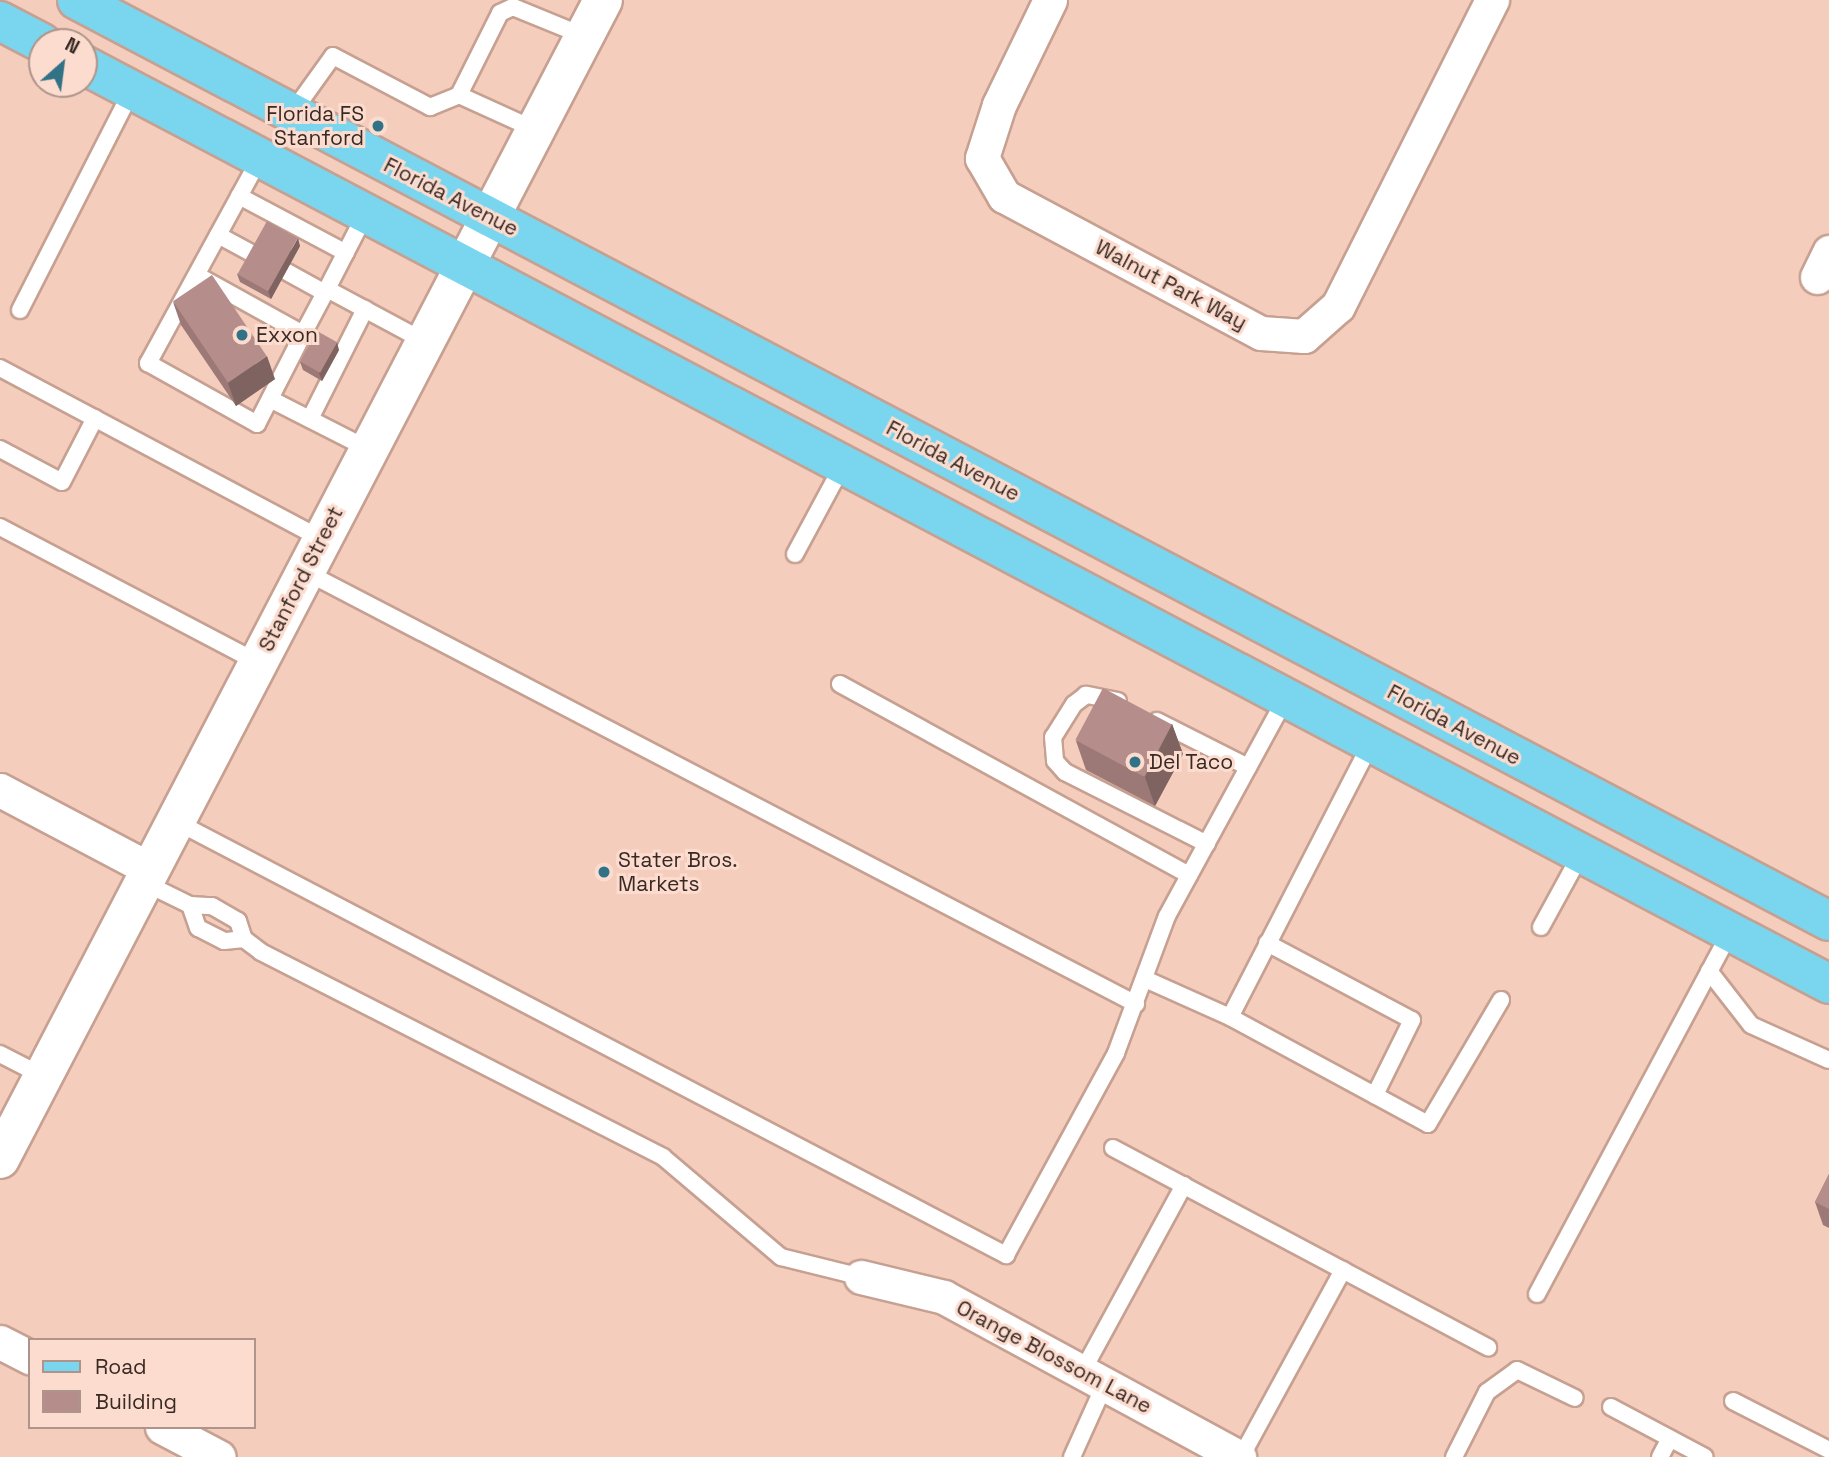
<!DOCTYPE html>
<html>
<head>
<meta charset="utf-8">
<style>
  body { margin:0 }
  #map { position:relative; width:1829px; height:1457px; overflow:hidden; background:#f5cdbd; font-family:"Space Grotesk",sans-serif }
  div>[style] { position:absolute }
  .roads { filter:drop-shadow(2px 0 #c6a091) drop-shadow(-2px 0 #c6a091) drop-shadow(0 2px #c6a091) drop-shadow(0 -2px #c6a091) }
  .service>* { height:16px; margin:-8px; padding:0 8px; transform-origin:8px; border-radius:8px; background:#fff }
  .minor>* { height:33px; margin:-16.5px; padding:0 16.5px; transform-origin:16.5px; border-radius:16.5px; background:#fff }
  .tertiary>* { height:38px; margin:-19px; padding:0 19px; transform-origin:19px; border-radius:19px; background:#fff }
  .primary>* { height:38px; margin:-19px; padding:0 19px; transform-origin:19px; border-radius:19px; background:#7ad6ee }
  .wall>* { inset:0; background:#9c7977 }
  .shaded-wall>* { inset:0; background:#7f6361 }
  .building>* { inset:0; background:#b58d8a; transform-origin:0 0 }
  .dots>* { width:19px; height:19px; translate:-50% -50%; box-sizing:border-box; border:4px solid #fcdccf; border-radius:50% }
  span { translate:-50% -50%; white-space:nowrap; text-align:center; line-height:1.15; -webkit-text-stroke:6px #fcdccf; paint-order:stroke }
  .poi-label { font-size:21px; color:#382923 }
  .right { translate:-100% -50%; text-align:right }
  .left { translate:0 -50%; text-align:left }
  .street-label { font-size:21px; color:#382923 }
  .legend { position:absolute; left:28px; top:1338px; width:228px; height:91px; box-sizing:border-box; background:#fcdccf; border:2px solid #ae948a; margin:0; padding:9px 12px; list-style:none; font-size:21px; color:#382923 }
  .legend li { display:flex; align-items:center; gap:14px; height:35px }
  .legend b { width:35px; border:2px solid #ae948a }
  .north { position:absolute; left:28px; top:28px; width:70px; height:70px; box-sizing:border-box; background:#fcdccf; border:2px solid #ae948a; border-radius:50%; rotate:28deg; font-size:19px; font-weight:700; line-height:28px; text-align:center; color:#382923 }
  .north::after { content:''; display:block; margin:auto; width:24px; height:32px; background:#327286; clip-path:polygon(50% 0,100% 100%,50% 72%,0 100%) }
</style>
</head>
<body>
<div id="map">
  <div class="roads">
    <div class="service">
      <i style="left:459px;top:95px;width:82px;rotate:24.4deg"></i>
      <i style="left:292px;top:113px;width:70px;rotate:-54.3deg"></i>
      <i style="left:333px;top:56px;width:110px;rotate:27.7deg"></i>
      <i style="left:430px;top:107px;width:31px;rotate:-22deg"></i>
      <i style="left:459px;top:95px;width:92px;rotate:-63.4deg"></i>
      <i style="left:500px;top:13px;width:14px;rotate:-25deg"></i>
      <i style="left:513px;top:7px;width:77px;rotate:22.2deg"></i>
      <i style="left:260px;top:158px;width:234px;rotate:118.6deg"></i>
      <i style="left:148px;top:363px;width:125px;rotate:29.2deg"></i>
      <i style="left:257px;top:424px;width:101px;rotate:-62.9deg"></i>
      <i style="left:239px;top:196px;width:121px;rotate:28deg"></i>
      <i style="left:366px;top:213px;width:85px;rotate:117.2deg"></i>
      <i style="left:327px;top:289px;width:110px;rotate:28.2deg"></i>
      <i style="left:218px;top:235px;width:42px;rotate:28.4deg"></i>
      <i style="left:287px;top:272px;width:43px;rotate:28.9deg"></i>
      <i style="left:202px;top:278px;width:115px;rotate:29deg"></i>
      <i style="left:303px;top:334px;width:51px;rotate:-61.9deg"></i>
      <i style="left:20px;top:310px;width:247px;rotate:-63deg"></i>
      <i style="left:0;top:368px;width:364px;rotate:28deg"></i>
      <i style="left:270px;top:399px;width:110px;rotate:27deg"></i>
      <i style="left:310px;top:419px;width:123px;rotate:-63.4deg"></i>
      <i style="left:0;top:449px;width:70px;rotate:28deg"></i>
      <i style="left:62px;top:482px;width:72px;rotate:-62.7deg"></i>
      <i style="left:0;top:527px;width:290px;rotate:27.7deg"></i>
      <i style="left:795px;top:554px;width:101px;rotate:-61.7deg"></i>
      <i style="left:304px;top:571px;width:938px;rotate:27.49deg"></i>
      <i style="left:840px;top:684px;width:398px;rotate:28.7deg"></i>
      <i style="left:1118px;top:701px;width:33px;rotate:-169deg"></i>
      <i style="left:1086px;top:695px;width:15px;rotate:143deg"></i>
      <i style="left:1074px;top:704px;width:39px;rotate:122deg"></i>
      <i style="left:1053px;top:737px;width:24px;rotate:85deg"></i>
      <i style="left:1055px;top:761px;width:15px;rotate:48deg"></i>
      <i style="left:1065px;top:772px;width:159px;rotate:26.9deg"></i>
      <i style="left:1157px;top:721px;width:102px;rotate:26.8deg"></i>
      <i style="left:1371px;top:743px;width:308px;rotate:117.2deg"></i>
      <i style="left:1230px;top:1017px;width:225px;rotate:28.4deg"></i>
      <i style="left:1428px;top:1124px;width:144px;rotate:-59.5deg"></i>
      <i style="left:175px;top:821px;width:938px;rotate:27.58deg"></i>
      <i style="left:1006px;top:1255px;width:230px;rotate:-61.4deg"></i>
      <i style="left:1116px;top:1053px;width:146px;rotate:-69.6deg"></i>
      <i style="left:1167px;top:916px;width:248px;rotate:-61.4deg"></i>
      <i style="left:143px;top:882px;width:52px;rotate:26.1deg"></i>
      <i style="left:1541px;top:927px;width:83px;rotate:-61.3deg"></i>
      <i style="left:244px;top:939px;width:20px;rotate:174deg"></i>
      <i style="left:224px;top:941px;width:29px;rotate:-153deg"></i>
      <i style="left:198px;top:928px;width:24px;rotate:-109deg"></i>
      <i style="left:190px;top:905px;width:22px;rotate:3deg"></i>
      <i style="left:212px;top:906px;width:30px;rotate:30deg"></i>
      <i style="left:238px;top:921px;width:19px;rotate:72deg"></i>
      <i style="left:244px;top:939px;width:21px;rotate:37deg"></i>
      <i style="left:261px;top:952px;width:451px;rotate:27deg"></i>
      <i style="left:663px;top:1157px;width:155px;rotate:40.3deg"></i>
      <i style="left:781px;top:1257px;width:82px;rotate:14deg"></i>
      <i style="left:1267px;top:943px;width:164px;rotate:28deg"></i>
      <i style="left:1412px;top:1020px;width:84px;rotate:116.3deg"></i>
      <i style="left:1709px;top:971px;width:68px;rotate:52.1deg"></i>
      <i style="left:1751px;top:1025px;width:85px;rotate:24.2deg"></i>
      <i style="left:1145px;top:979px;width:93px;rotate:24.1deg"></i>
      <i style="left:0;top:1054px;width:48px;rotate:27.1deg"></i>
      <i style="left:1113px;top:1148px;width:425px;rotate:28deg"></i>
      <i style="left:1537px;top:1294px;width:410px;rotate:-61.9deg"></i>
      <i style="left:1082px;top:1372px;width:213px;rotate:-61.4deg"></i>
      <i style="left:1733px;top:1401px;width:108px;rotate:27deg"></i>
      <i style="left:1611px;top:1407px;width:106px;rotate:28deg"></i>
      <i style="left:1072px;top:1457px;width:80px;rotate:-65.7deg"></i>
      <i style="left:1241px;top:1457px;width:213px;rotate:-61.4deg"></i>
      <i style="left:1454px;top:1457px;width:73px;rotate:-63.1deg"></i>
      <i style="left:1487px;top:1392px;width:37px;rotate:-36deg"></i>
      <i style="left:1517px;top:1370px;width:64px;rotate:25.8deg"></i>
      <i style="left:1660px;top:1457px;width:21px;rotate:-62deg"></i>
    </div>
    <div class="minor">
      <i style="left:1050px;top:0;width:117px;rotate:115.9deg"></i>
      <i style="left:999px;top:105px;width:56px;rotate:107.8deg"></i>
      <i style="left:982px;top:158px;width:44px;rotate:59.9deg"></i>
      <i style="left:1004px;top:196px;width:291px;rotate:28.1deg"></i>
      <i style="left:1261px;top:333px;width:43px;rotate:4deg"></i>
      <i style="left:1304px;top:336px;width:45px;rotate:-41.4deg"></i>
      <i style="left:1338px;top:306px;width:343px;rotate:-63.3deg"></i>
      <i style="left:1817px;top:277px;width:28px;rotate:-64deg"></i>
      <i style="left:0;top:790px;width:170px;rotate:27.8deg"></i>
      <i style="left:861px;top:1277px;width:85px;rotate:13.5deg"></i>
      <i style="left:944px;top:1297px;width:336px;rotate:28.5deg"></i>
      <i style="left:0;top:1342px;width:34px;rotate:27deg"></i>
      <i style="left:162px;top:1427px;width:64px;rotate:27.8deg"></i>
    </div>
    <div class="tertiary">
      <i style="left:0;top:1159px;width:1306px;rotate:-62.51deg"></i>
    </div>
    <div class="primary">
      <i style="left:77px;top:0;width:1979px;rotate:27.73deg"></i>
      <i style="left:0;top:21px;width:47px;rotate:27.6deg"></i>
      <i style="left:84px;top:65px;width:1972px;rotate:27.77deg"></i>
    </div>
  </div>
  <div class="wall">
    <i style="clip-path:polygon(300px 246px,271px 299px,240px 282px,237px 274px)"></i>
    <i style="clip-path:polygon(173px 302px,275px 379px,236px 406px,181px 325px)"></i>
    <i style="clip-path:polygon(339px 350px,322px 381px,303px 370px,300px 362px)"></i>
    <i style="clip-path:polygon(1172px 724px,1183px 754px,1155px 806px,1086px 770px,1076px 741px)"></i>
    <i style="clip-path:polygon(1829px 1174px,1829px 1228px,1823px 1225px,1815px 1202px)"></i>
  </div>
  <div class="shaded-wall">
    <i style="clip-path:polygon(298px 238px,300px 246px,271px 299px,268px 291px)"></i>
    <i style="clip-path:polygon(337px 342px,339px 350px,322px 381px,319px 373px)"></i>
    <i style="clip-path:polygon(267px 356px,275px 379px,236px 406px,228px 383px)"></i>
    <i style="clip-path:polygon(1172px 724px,1183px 754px,1155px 806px,1145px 777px)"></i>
  </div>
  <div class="building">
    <i style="left:267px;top:221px;width:35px;height:61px;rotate:29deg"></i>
    <i style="left:212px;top:275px;width:98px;height:47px;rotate:56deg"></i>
    <i style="left:317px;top:331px;width:23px;height:35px;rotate:29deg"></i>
    <i style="left:1103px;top:688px;width:78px;height:59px;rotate:28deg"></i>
    <i style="clip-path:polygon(1829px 1174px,1829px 1209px,1815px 1202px)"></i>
  </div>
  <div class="dots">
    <i style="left:378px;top:126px;background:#327286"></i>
    <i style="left:242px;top:335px;background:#327286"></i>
    <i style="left:1135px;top:762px;background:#327286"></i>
    <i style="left:604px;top:872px;background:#327286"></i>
  </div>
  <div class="poi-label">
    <span class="right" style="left:364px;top:126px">Florida FS<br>Stanford</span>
    <span class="left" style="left:256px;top:335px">Exxon</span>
    <span class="left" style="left:1149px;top:762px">Del Taco</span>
    <span class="left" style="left:618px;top:872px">Stater Bros.<br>Markets</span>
  </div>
  <div class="street-label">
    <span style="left:451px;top:197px;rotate:27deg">Florida Avenue</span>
    <span style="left:1171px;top:285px;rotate:28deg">Walnut Park Way</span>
    <span style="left:953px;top:461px;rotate:28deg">Florida Avenue</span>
    <span style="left:301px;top:579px;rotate:-63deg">Stanford Street</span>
    <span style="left:1454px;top:725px;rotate:28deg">Florida Avenue</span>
    <span style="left:1054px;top:1357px;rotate:28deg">Orange Blossom Lane</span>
  </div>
  <ul class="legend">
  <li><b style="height:9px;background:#7ad6ee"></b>Road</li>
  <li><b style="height:19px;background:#b58d8a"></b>Building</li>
  </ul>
  <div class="north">N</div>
</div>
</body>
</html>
